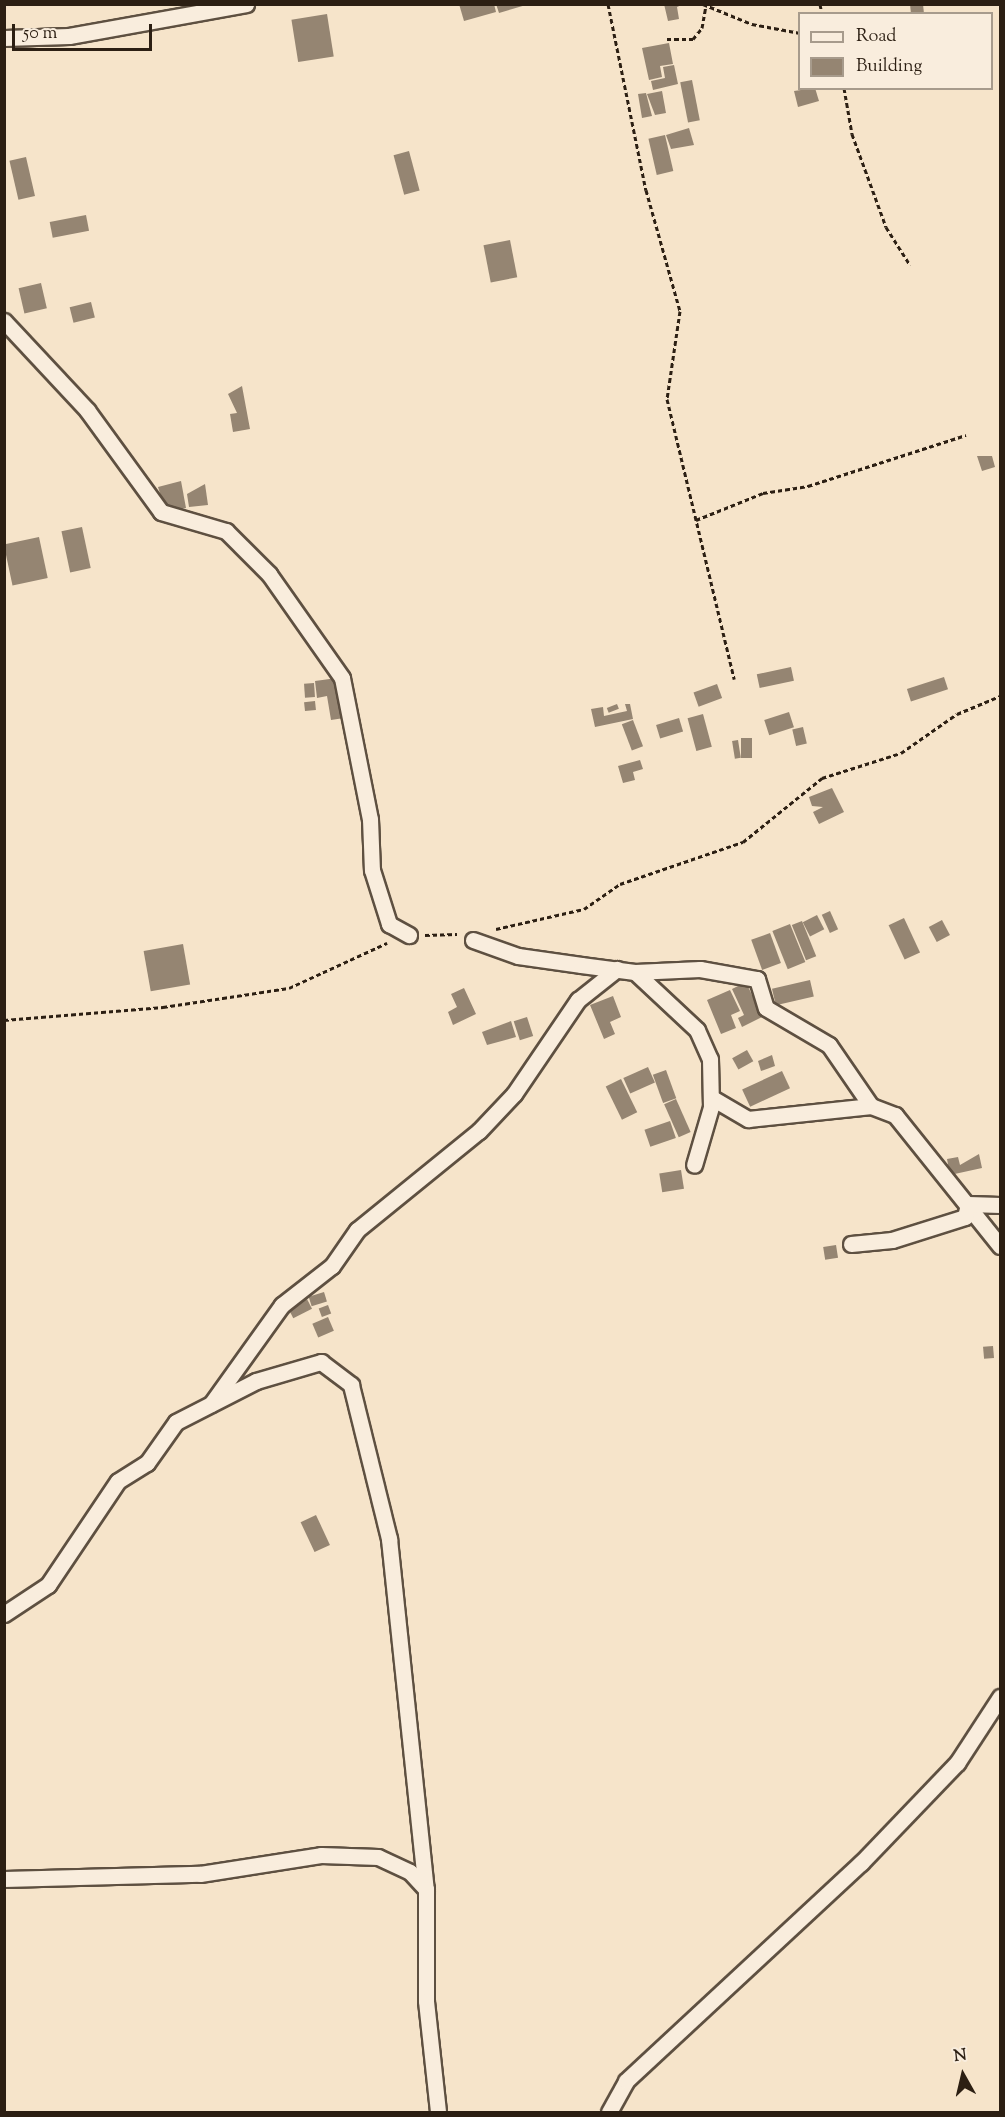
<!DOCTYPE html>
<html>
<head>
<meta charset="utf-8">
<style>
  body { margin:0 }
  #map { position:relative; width:1005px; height:2117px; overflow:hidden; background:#f6e4ca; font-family:"Sorts Mill Goudy",serif }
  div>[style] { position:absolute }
  .building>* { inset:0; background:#958572; transform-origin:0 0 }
  .path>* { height:3px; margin-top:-1.5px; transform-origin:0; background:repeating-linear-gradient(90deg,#2c1f13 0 4.5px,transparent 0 7.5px) }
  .roads { filter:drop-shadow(2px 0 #5e5041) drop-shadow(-2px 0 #5e5041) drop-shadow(0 2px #5e5041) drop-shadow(0 -2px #5e5041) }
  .minor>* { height:15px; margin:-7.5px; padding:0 7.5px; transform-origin:7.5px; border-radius:7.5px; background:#f9eddd }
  span { translate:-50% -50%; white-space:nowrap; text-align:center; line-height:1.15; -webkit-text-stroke:4.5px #f9eddd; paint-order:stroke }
  .frame { position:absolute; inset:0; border:6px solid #2c1f13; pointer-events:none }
  .legend { position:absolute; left:798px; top:12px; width:195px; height:78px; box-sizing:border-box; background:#f9eddd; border:2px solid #a79b8c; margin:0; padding:8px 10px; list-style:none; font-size:18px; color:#2c1f13 }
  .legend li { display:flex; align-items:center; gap:12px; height:30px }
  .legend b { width:30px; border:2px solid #a79b8c }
  .north { position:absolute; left:933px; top:2045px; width:60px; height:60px; -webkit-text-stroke:4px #f9eddd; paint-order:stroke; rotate:352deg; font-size:16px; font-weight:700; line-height:24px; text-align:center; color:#2c1f13 }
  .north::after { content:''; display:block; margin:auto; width:21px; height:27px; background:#2c1f13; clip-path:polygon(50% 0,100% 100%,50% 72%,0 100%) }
  .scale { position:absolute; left:12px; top:24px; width:140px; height:27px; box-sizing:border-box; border:3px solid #2c1f13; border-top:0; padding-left:8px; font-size:18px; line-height:21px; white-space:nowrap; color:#2c1f13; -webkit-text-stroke:4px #f9eddd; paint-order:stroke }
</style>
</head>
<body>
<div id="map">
  <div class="building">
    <i style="clip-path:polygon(459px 4px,494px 4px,496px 12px,464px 21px)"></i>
    <i style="clip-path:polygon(496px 4px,526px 4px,526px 5px,499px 13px)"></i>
    <i style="clip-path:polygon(664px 4px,684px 4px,677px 7px,679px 19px,668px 21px)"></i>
    <i style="clip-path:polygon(910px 4px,923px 4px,924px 14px,911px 14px)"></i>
    <i style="left:327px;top:14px;width:43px;height:36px;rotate:81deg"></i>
    <i style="clip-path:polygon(669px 43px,673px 64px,660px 66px,662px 77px,649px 80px,642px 48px)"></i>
    <i style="clip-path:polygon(674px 65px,678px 84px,653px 90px,651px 81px,665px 78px,663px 67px)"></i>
    <i style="left:692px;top:80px;width:41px;height:12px;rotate:79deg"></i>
    <i style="clip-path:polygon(815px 88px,819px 101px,798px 107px,794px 91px)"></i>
    <i style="clip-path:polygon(662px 91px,666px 113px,655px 115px,647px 94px)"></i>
    <i style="clip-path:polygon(646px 93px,652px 116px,642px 118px,638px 94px)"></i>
    <i style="clip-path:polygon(689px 128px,694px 145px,671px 149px,666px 135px)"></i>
    <i style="left:665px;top:135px;width:37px;height:17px;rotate:77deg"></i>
    <i style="left:409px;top:151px;width:41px;height:16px;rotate:75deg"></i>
    <i style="left:26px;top:157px;width:40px;height:17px;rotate:77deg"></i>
    <i style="left:86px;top:215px;width:16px;height:37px;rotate:79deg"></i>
    <i style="left:510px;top:240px;width:38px;height:27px;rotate:79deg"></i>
    <i style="left:41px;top:283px;width:26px;height:23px;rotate:77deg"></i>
    <i style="left:91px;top:302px;width:16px;height:22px;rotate:76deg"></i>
    <i style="clip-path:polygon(242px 386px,250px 429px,233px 432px,230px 414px,237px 413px,228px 394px)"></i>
    <i style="clip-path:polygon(977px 456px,992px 456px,995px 467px,982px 471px)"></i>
    <i style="clip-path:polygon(181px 481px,186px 508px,166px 512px,158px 487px)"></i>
    <i style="clip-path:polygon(205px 484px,208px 505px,189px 507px,187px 494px)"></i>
    <i style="left:82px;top:527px;width:42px;height:21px;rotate:78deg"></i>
    <i style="left:39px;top:537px;width:42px;height:36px;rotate:78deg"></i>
    <i style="left:791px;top:667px;width:14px;height:35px;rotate:78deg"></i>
    <i style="left:944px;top:677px;width:13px;height:39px;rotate:72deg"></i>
    <i style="clip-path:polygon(337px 678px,344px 718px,331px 720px,327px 696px,317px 698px,315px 681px)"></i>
    <i style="left:314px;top:683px;width:14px;height:10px;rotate:86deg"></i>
    <i style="left:717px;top:684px;width:15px;height:25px;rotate:70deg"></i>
    <i style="left:315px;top:701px;width:9px;height:11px;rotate:84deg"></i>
    <i style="left:617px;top:704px;width:5px;height:11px;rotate:68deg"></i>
    <i style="clip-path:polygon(625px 704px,630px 704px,633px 719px,595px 727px,591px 709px,603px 707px,604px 716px,627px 711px)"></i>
    <i style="left:789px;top:712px;width:16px;height:26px;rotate:72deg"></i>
    <i style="left:703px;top:714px;width:34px;height:16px;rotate:75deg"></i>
    <i style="left:679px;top:718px;width:14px;height:24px;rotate:73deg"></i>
    <i style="left:633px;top:720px;width:28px;height:12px;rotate:69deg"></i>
    <i style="left:803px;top:727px;width:17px;height:11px;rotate:77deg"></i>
    <i style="left:741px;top:738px;width:11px;height:20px"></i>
    <i style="left:738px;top:740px;width:18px;height:6px;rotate:81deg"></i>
    <i style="clip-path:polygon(640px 760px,643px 769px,633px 772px,635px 780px,623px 783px,618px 766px)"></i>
    <i style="clip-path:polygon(832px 788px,844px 812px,819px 824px,813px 812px,823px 807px,812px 806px,809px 797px)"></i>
    <i style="left:830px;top:911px;width:20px;height:9px;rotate:66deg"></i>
    <i style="left:817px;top:915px;width:16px;height:16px;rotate:63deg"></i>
    <i style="left:904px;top:918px;width:38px;height:17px;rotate:65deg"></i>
    <i style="left:942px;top:920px;width:17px;height:15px;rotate:62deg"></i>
    <i style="left:802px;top:921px;width:38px;height:11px;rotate:68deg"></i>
    <i style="left:790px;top:924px;width:41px;height:19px;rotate:68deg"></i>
    <i style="left:770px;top:933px;width:32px;height:20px;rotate:70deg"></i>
    <i style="left:183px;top:944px;width:41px;height:40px;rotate:80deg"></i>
    <i style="left:810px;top:980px;width:17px;height:39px;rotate:77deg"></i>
    <i style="clip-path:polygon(746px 982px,762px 1017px,742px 1027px,738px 1018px,744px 1015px,732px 989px)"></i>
    <i style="clip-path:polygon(464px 988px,476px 1014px,453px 1025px,448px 1012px,457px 1007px,451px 994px)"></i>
    <i style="clip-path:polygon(730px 990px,740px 1011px,731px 1015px,736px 1028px,721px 1034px,707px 1000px)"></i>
    <i style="clip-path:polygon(613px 996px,621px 1017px,610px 1022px,615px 1034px,604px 1039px,590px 1005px)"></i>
    <i style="left:527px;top:1017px;width:20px;height:14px;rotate:72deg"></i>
    <i style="clip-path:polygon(511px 1021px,516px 1037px,487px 1045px,482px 1032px)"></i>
    <i style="left:747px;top:1050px;width:13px;height:17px;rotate:61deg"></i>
    <i style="clip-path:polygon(772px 1055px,775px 1066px,761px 1071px,758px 1061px)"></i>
    <i style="left:648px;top:1067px;width:17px;height:27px;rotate:66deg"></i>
    <i style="left:666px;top:1070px;width:30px;height:14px;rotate:70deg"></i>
    <i style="left:782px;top:1071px;width:19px;height:44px;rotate:65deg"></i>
    <i style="left:621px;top:1079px;width:37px;height:17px;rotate:64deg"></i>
    <i style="left:676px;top:1099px;width:36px;height:13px;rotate:66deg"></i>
    <i style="left:670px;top:1121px;width:18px;height:27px;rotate:71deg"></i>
    <i style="clip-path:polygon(979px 1154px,982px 1168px,950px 1175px,947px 1159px,958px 1157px,960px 1165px)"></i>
    <i style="left:681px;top:1170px;width:19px;height:22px;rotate:81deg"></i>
    <i style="left:836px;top:1245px;width:13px;height:13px;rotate:81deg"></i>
    <i style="left:324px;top:1292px;width:10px;height:16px;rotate:73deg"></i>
    <i style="left:307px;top:1299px;width:11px;height:21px;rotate:63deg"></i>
    <i style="left:328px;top:1305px;width:9px;height:10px;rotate:69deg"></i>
    <i style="left:328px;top:1317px;width:15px;height:17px;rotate:67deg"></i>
    <i style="left:993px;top:1346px;width:12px;height:10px;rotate:85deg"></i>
    <i style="left:316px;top:1515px;width:33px;height:17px;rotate:65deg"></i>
  </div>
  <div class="path">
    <i style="left:608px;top:4px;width:190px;rotate:78.5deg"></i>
    <i style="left:646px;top:190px;width:126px;rotate:74.3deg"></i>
    <i style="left:680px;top:311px;width:89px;rotate:98.4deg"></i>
    <i style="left:667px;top:399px;width:288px;rotate:76.5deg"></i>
    <i style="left:703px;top:4px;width:53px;rotate:22.2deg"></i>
    <i style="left:752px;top:24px;width:49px;rotate:10.6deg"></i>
    <i style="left:820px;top:4px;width:10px;rotate:79deg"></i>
    <i style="left:667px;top:39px;width:26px"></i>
    <i style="left:693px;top:39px;width:14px;rotate:-51deg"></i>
    <i style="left:702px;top:28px;width:22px;rotate:-80deg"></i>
    <i style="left:844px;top:88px;width:47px;rotate:80.1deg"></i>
    <i style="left:852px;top:134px;width:99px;rotate:69.9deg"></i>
    <i style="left:886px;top:227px;width:45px;rotate:57.7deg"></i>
    <i style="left:696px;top:520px;width:72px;rotate:-21.9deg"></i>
    <i style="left:763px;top:493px;width:46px;rotate:-8.8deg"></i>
    <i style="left:808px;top:486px;width:166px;rotate:-17.9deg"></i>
    <i style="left:496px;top:929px;width:90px;rotate:-12.8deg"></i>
    <i style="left:584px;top:909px;width:44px;rotate:-34.8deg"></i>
    <i style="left:620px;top:884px;width:130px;rotate:-18.9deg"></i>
    <i style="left:743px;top:842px;width:102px;rotate:-39deg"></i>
    <i style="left:822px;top:778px;width:83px;rotate:-17.6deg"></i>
    <i style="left:901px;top:753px;width:68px;rotate:-34.9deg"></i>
    <i style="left:957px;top:714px;width:47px;rotate:-22.7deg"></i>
    <i style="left:425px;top:935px;width:32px;rotate:-2deg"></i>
    <i style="left:4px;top:1020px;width:160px;rotate:-4.7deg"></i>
    <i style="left:163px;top:1007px;width:127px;rotate:-8.6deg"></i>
    <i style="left:289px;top:988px;width:108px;rotate:-24.7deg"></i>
  </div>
  <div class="roads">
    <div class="minor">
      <i style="left:4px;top:38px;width:65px;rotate:-1.8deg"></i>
      <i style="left:69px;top:36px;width:180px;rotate:-10.2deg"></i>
      <i style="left:4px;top:321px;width:122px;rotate:47deg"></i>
      <i style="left:87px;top:410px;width:126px;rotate:54deg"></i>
      <i style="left:161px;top:512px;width:68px;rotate:16.3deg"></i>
      <i style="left:226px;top:531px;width:61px;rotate:45deg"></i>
      <i style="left:269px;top:574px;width:127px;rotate:54.9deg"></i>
      <i style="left:342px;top:678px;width:144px;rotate:78.8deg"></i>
      <i style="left:370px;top:819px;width:51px;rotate:87.8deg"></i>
      <i style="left:372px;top:870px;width:57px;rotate:72.5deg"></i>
      <i style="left:389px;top:924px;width:23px;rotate:29deg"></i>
      <i style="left:473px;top:940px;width:48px;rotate:19.6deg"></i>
      <i style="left:518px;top:956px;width:64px;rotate:8.1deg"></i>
      <i style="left:581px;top:965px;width:54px;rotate:7.4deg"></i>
      <i style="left:635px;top:972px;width:65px;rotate:-2.6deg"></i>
      <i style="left:700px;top:969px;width:58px;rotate:10deg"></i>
      <i style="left:757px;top:979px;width:30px;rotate:73deg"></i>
      <i style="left:766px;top:1008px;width:73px;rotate:30.4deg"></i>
      <i style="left:829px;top:1045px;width:74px;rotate:55.5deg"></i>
      <i style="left:871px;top:1106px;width:26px;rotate:21deg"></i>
      <i style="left:895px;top:1115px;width:168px;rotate:51.3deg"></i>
      <i style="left:635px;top:972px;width:85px;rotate:43.1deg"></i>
      <i style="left:697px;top:1030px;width:32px;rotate:66deg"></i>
      <i style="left:710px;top:1059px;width:48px;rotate:88.8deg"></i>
      <i style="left:711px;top:1107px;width:60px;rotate:106.3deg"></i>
      <i style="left:712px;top:1098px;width:42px;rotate:30.3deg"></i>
      <i style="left:748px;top:1119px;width:124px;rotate:-6deg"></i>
      <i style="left:851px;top:1244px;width:41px;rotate:-5.6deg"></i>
      <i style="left:892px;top:1240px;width:77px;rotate:-17.5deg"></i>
      <i style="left:965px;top:1217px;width:13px;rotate:-77deg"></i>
      <i style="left:968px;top:1204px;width:32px;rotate:2deg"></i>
      <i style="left:211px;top:1404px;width:122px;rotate:-54.4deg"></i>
      <i style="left:282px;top:1305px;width:63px;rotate:-38deg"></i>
      <i style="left:332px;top:1266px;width:44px;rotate:-55.2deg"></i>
      <i style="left:357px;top:1230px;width:157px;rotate:-39.1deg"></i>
      <i style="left:479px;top:1131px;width:51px;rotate:-46.6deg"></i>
      <i style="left:514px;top:1094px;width:114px;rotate:-55.8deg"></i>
      <i style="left:578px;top:1000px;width:50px;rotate:-38.5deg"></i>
      <i style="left:4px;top:1614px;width:53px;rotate:-33.4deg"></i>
      <i style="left:48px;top:1585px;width:125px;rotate:-56.1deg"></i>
      <i style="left:118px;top:1481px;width:34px;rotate:-32deg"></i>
      <i style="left:147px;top:1463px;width:50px;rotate:-54.7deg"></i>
      <i style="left:176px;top:1422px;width:90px;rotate:-27.1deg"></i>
      <i style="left:256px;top:1381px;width:68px;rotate:-16.3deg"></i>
      <i style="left:321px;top:1362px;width:38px;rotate:37deg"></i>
      <i style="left:351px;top:1385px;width:159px;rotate:76.1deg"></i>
      <i style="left:389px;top:1539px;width:352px;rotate:84deg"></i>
      <i style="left:4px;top:1879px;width:196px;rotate:-1.5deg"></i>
      <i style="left:200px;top:1874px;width:122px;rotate:-8.9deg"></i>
      <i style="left:321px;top:1855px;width:57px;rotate:2deg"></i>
      <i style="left:378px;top:1857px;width:35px;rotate:25deg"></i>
      <i style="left:410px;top:1872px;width:23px;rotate:47deg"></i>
      <i style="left:426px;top:1889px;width:112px;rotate:90deg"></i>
      <i style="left:426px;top:2001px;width:112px;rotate:83.8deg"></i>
      <i style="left:609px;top:2112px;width:35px;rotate:-61deg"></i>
      <i style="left:626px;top:2081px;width:321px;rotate:-42.9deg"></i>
      <i style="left:861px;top:1863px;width:139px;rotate:-46.2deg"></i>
      <i style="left:957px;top:1763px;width:79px;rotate:-56.9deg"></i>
    </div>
  </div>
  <div class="frame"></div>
  <ul class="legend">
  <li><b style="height:8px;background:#f9eddd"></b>Road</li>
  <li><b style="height:16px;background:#958572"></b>Building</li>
  </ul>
  <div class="north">N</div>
  <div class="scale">50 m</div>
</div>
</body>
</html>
